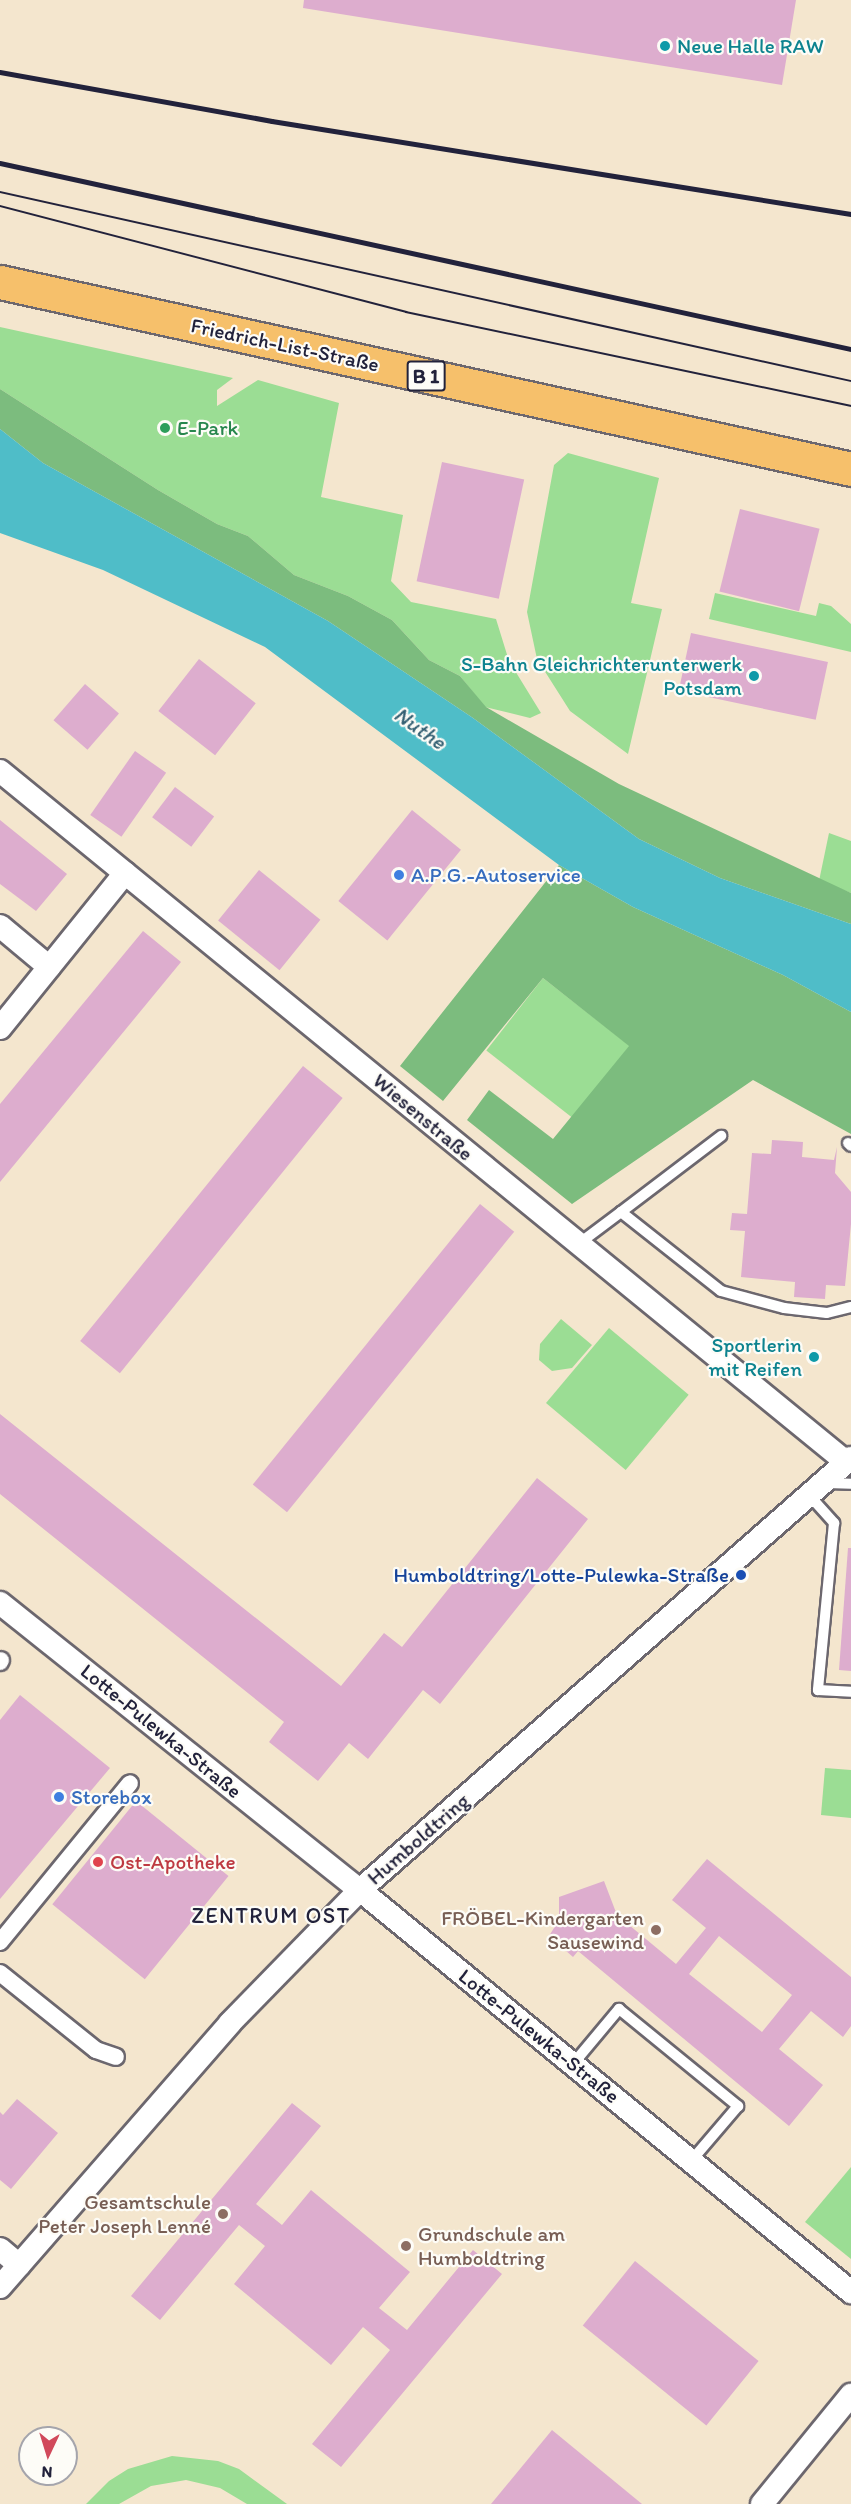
<!DOCTYPE html>
<html>
<head>
<meta charset="utf-8">
<style>
  body { margin:0 }
  #map { position:relative; width:851px; height:2504px; overflow:hidden; background:#f4e6ce; font-family:Itim,sans-serif }
  div>[style] { position:absolute }
  .green>* { inset:0; background:#9bdd94; transform-origin:0 0 }
  .forest>* { inset:0; background:#7cbc7e }
  .water>* { inset:0; background:#4fbdc8 }
  .building>* { inset:0; background:#ddadce; transform-origin:0 0 }
  .roads { filter:drop-shadow(2px 0 #6c676e) drop-shadow(-2px 0 #6c676e) drop-shadow(0 2px #6c676e) drop-shadow(0 -2px #6c676e) }
  .service>* { height:10px; margin:-5px; padding:0 5px; transform-origin:5px; border-radius:5px; background:#fff }
  .pedestrian>* { height:16px; margin:-8px; padding:0 8px; transform-origin:8px; border-radius:8px; background:#fff }
  .minor>* { height:22px; margin:-11px; padding:0 11px; transform-origin:11px; border-radius:11px; background:#fff }
  .primary>* { height:33px; margin:-16.5px; padding:0 16.5px; transform-origin:16.5px; border-radius:16.5px; background:#f6c06b }
  .tram>* { height:1.5px; margin:-0.75px; padding:0 0.75px; transform-origin:0.75px; border-radius:0.75px; background:#22223b }
  .rail>* { height:4.5px; margin:-2.25px; padding:0 2.25px; transform-origin:2.25px; border-radius:2.25px; background:#22223b }
  .dots>* { width:16px; height:16px; translate:-50% -50%; box-sizing:border-box; border:3px solid #fdfcf7; border-radius:50% }
  span { translate:-50% -50%; white-space:nowrap; text-align:center; line-height:1.15; -webkit-text-stroke:4.5px #fdfcf7; paint-order:stroke }
  .shield-label span { padding:2px 4px; background:#fdfcf7; border:2px solid; border-radius:4px; -webkit-text-stroke-width:0 }
  .shield-label { font-size:20px; color:#22223b; font-weight:700 }
  .culture-label { font-size:21px; color:#0d838f }
  .left { translate:0 -50%; text-align:left }
  .right { translate:-100% -50%; text-align:right }
  .street-label { font-size:21px; color:#22223b }
  .leisure-label { font-size:21px; color:#27864d }
  .shop-label { font-size:21px; color:#366cbe }
  .transit-label { font-size:21px; color:#164399 }
  .health-label { font-size:21px; color:#be3a42 }
  .education-label { font-size:21px; color:#785e54 }
  .water-label { font-size:22px; color:#346073; font-style:italic }
  .neighbourhood-label { font-size:22px; color:#22223b; letter-spacing:1.5px }
  .north { position:absolute; left:18px; top:2426px; width:60px; height:60px; box-sizing:border-box; background:#fdfcf7; border:2px solid #a5a5ac; border-radius:50%; rotate:184deg; font-size:16px; font-weight:700; line-height:24px; text-align:center; color:#22223b }
  .north::after { content:''; display:block; margin:auto; width:21px; height:27px; background:#d1495b; clip-path:polygon(50% 0,100% 100%,50% 72%,0 100%) }
</style>
</head>
<body>
<div id="map">
  <div class="green">
    <i style="clip-path:polygon(0 327px,233px 378px,217px 390px,217px 406px,258px 380px,339px 403px,321px 497px,403px 515px,391px 581px,411px 602px,496px 619px,509px 661px,541px 713px,530px 718px,485px 707px,460px 676px,429px 660px,392px 620px,348px 596px,294px 575px,248px 536px,217px 524px,158px 490px,0 389px)"></i>
    <i style="clip-path:polygon(568px 453px,659px 478px,631px 603px,662px 609px,628px 754px,570px 711px,537px 659px,527px 612px,554px 465px)"></i>
    <i style="clip-path:polygon(715px 593px,816px 616px,819px 603px,831px 606px,851px 624px,851px 652px,709px 619px)"></i>
    <i style="clip-path:polygon(829px 833px,851px 841px,851px 893px,819px 881px)"></i>
    <i style="left:543px;top:978px;width:110px;height:92px;rotate:38deg"></i>
    <i style="clip-path:polygon(561px 1319px,592px 1345px,572px 1368px,552px 1371px,539px 1360px,540px 1344px)"></i>
    <i style="left:609px;top:1328px;width:104px;height:98px;rotate:40deg"></i>
    <i style="clip-path:polygon(825px 1768px,851px 1770px,851px 1818px,821px 1815px)"></i>
    <i style="clip-path:polygon(851px 2167px,851px 2259px,805px 2222px)"></i>
    <i style="clip-path:polygon(172px 2456px,218px 2461px,239px 2469px,287px 2504px,247px 2504px,220px 2488px,186px 2480px,151px 2486px,119px 2504px,86px 2504px,109px 2481px,128px 2469px)"></i>
  </div>
  <div class="forest">
    <i style="clip-path:polygon(0 389px,158px 490px,217px 524px,248px 536px,294px 575px,348px 596px,392px 620px,429px 660px,460px 676px,486px 707px,619px 784px,851px 893px,851px 924px,720px 878px,639px 839px,473px 718px,328px 621px,43px 463px,0 429px)"></i>
    <i style="clip-path:polygon(559px 865px,633px 907px,783px 975px,851px 1012px,851px 1134px,753px 1080px,572px 1204px,467px 1120px,489px 1090px,553px 1139px,629px 1046px,543px 978px,443px 1101px,400px 1066px)"></i>
  </div>
  <div class="water">
    <i style="clip-path:polygon(0 429px,43px 463px,328px 621px,473px 718px,639px 839px,720px 878px,851px 924px,851px 1012px,783px 975px,633px 907px,559px 865px,265px 647px,103px 570px,0 533px)"></i>
  </div>
  <div class="building">
    <i style="clip-path:polygon(304px 0,796px 0,782px 85px,303px 8px)"></i>
    <i style="left:442px;top:462px;width:84px;height:122px;rotate:12deg"></i>
    <i style="left:740px;top:509px;width:82px;height:85px;rotate:14deg"></i>
    <i style="left:691px;top:633px;width:140px;height:59px;rotate:12deg"></i>
    <i style="left:199px;top:659px;width:72px;height:66px;rotate:38deg"></i>
    <i style="left:85px;top:684px;width:45px;height:48px;rotate:41deg"></i>
    <i style="left:135px;top:751px;width:38px;height:78px;rotate:35deg"></i>
    <i style="left:175px;top:787px;width:49px;height:38px;rotate:37deg"></i>
    <i style="left:412px;top:810px;width:63px;height:117px;rotate:39deg"></i>
    <i style="clip-path:polygon(0 820px,67px 874px,36px 911px,0 884px)"></i>
    <i style="left:259px;top:870px;width:79px;height:65px;rotate:39deg"></i>
    <i style="clip-path:polygon(143px 931px,181px 962px,0 1182px,0 1104px)"></i>
    <i style="left:303px;top:1066px;width:51px;height:354px;rotate:39deg"></i>
    <i style="clip-path:polygon(772px 1140px,803px 1142px,802px 1157px,834px 1160px,837px 1147px,835px 1173px,851px 1192px,851px 1224px,845px 1286px,826px 1285px,825px 1299px,794px 1297px,795px 1282px,741px 1277px,745px 1231px,730px 1230px,732px 1213px,747px 1214px,752px 1153px,771px 1154px)"></i>
    <i style="left:480px;top:1204px;width:44px;height:361px;rotate:39deg"></i>
    <i style="clip-path:polygon(0 1414px,341px 1686px,384px 1633px,402px 1647px,537px 1478px,588px 1519px,440px 1704px,423px 1690px,368px 1759px,349px 1743px,318px 1781px,269px 1742px,284px 1722px,0 1494px)"></i>
    <i style="clip-path:polygon(848px 1548px,851px 1548px,851px 1671px,839px 1670px)"></i>
    <i style="clip-path:polygon(20px 1695px,110px 1768px,0 1899px,0 1720px)"></i>
    <i style="left:136px;top:1801px;width:119px;height:133px;rotate:39deg"></i>
    <i style="clip-path:polygon(evenodd,707px 1859px,851px 1977px,851px 2026px,843px 2037px,811px 2011px,779px 2049px,823px 2085px,789px 2126px,578px 1951px,573px 1957px,549px 1936px,559px 1920px,559px 1897px,604px 1881px,617px 1915px,676px 1964px,706px 1928px,672px 1900px,707px 1859px,719px 1936px,792px 1995px,762px 2032px,689px 1974px,719px 1936px)"></i>
    <i style="clip-path:polygon(17px 2099px,58px 2133px,11px 2189px,0 2180px,0 2112px,3px 2115px)"></i>
    <i style="clip-path:polygon(292px 2103px,321px 2126px,256px 2204px,282px 2225px,311px 2190px,410px 2272px,379px 2308px,407px 2330px,473px 2250px,502px 2274px,341px 2467px,312px 2444px,390px 2350px,363px 2327px,331px 2365px,234px 2284px,265px 2246px,239px 2225px,160px 2320px,131px 2296px)"></i>
    <i style="left:635px;top:2261px;width:159px;height:83px;rotate:39deg"></i>
    <i style="clip-path:polygon(552px 2430px,642px 2504px,491px 2504px)"></i>
  </div>
  <div class="roads">
    <div class="service">
      <i style="left:848px;top:1143px;width:4px;rotate:45deg"></i>
      <i style="left:621px;top:1212px;width:126px;rotate:-37.2deg"></i>
      <i style="left:577px;top:1245px;width:55px;rotate:-36.9deg"></i>
      <i style="left:621px;top:1212px;width:127px;rotate:38.3deg"></i>
      <i style="left:721px;top:1291px;width:65px;rotate:15.1deg"></i>
      <i style="left:784px;top:1308px;width:43px;rotate:6.6deg"></i>
      <i style="left:827px;top:1313px;width:25px;rotate:-14deg"></i>
      <i style="left:827px;top:1483px;width:24px;rotate:2deg"></i>
      <i style="left:809px;top:1495px;width:38px;rotate:48deg"></i>
      <i style="left:834px;top:1523px;width:168px;rotate:95.5deg"></i>
      <i style="left:818px;top:1690px;width:33px;rotate:3deg"></i>
      <i style="left:573px;top:2064px;width:72px;rotate:-50.1deg"></i>
      <i style="left:619px;top:2009px;width:154px;rotate:39.2deg"></i>
      <i style="left:738px;top:2106px;width:72px;rotate:130.5deg"></i>
    </div>
    <div class="pedestrian">
      <i style="left:0;top:1662px;width:2px;rotate:-63deg"></i>
      <i style="left:0;top:1942px;width:205px;rotate:-50.7deg"></i>
      <i style="left:0;top:1973px;width:123px;rotate:38.7deg"></i>
      <i style="left:96px;top:2050px;width:21px;rotate:19deg"></i>
    </div>
    <div class="minor">
      <i style="left:0;top:771px;width:1092px;rotate:39.24deg"></i>
      <i style="left:0;top:926px;width:64px;rotate:39.9deg"></i>
      <i style="left:0;top:1028px;width:199px;rotate:-51.1deg"></i>
      <i style="left:0;top:1603px;width:460px;rotate:38.6deg"></i>
      <i style="left:360px;top:1890px;width:635px;rotate:39.31deg"></i>
      <i style="left:0;top:2249px;width:25px;rotate:40deg"></i>
      <i style="left:0;top:2287px;width:350px;rotate:-48.9deg"></i>
      <i style="left:230px;top:2023px;width:186px;rotate:-45.7deg"></i>
      <i style="left:360px;top:1890px;width:654px;rotate:-41.34deg"></i>
      <i style="left:762px;top:2504px;width:141px;rotate:-50.8deg"></i>
    </div>
    <div class="primary">
      <i style="left:0;top:282px;width:871px;rotate:12.39deg"></i>
    </div>
  </div>
  <div class="tram">
    <i style="left:0;top:192px;width:872px;rotate:12.52deg"></i>
    <i style="left:0;top:206px;width:420px;rotate:14.6deg"></i>
    <i style="left:406px;top:312px;width:455px;rotate:11.9deg"></i>
  </div>
  <div class="rail">
    <i style="left:0;top:72px;width:276px;rotate:10.2deg"></i>
    <i style="left:272px;top:121px;width:586px;rotate:9.13deg"></i>
    <i style="left:0;top:163px;width:871px;rotate:12.33deg"></i>
  </div>
  <div class="dots">
    <i style="left:665px;top:46px;background:#0f9aa8"></i>
    <i style="left:165px;top:428px;background:#2e9e5b"></i>
    <i style="left:754px;top:676px;background:#0f9aa8"></i>
    <i style="left:399px;top:875px;background:#3f7fe0"></i>
    <i style="left:814px;top:1357px;background:#0f9aa8"></i>
    <i style="left:741px;top:1575px;background:#1a4fb4"></i>
    <i style="left:59px;top:1797px;background:#3f7fe0"></i>
    <i style="left:98px;top:1862px;background:#e0444e"></i>
    <i style="left:656px;top:1930px;background:#8d6e63"></i>
    <i style="left:223px;top:2214px;background:#8d6e63"></i>
    <i style="left:406px;top:2246px;background:#8d6e63"></i>
  </div>
  <div class="shield-label">
    <span style="left:426px;top:376px">B 1</span>
  </div>
  <div class="culture-label">
    <span class="left" style="left:677px;top:46px">Neue Halle RAW</span>
    <span class="right" style="left:742px;top:676px">S-Bahn Gleichrichterunterwerk<br>Potsdam</span>
    <span class="right" style="left:802px;top:1357px">Sportlerin<br>mit Reifen</span>
  </div>
  <div class="street-label">
    <span style="left:285px;top:345px;rotate:12deg">Friedrich-List-Straße</span>
    <span style="left:423px;top:1117px;rotate:40deg">Wiesenstraße</span>
    <span style="left:161px;top:1731px;rotate:39deg">Lotte-Pulewka-Straße</span>
    <span style="left:418px;top:1839px;rotate:-41deg">Humboldtring</span>
    <span style="left:539px;top:2036px;rotate:39deg">Lotte-Pulewka-Straße</span>
  </div>
  <div class="leisure-label">
    <span class="left" style="left:177px;top:428px">E-Park</span>
  </div>
  <div class="shop-label">
    <span class="left" style="left:411px;top:875px">A.P.G.-Autoservice</span>
    <span class="left" style="left:71px;top:1797px">Storebox</span>
  </div>
  <div class="transit-label">
    <span class="right" style="left:729px;top:1575px">Humboldtring/Lotte-Pulewka-Straße</span>
  </div>
  <div class="health-label">
    <span class="left" style="left:110px;top:1862px">Ost-Apotheke</span>
  </div>
  <div class="education-label">
    <span class="right" style="left:644px;top:1930px">FRÖBEL-Kindergarten<br>Sausewind</span>
    <span class="right" style="left:211px;top:2214px">Gesamtschule<br>Peter Joseph Lenné</span>
    <span class="left" style="left:418px;top:2246px">Grundschule am<br>Humboldtring</span>
  </div>
  <div class="water-label">
    <span style="left:420px;top:728px;rotate:35deg">Nuthe</span>
  </div>
  <div class="neighbourhood-label">
    <span style="left:271px;top:1916px">ZENTRUM OST</span>
  </div>
  <div class="north">N</div>
</div>
</body>
</html>
